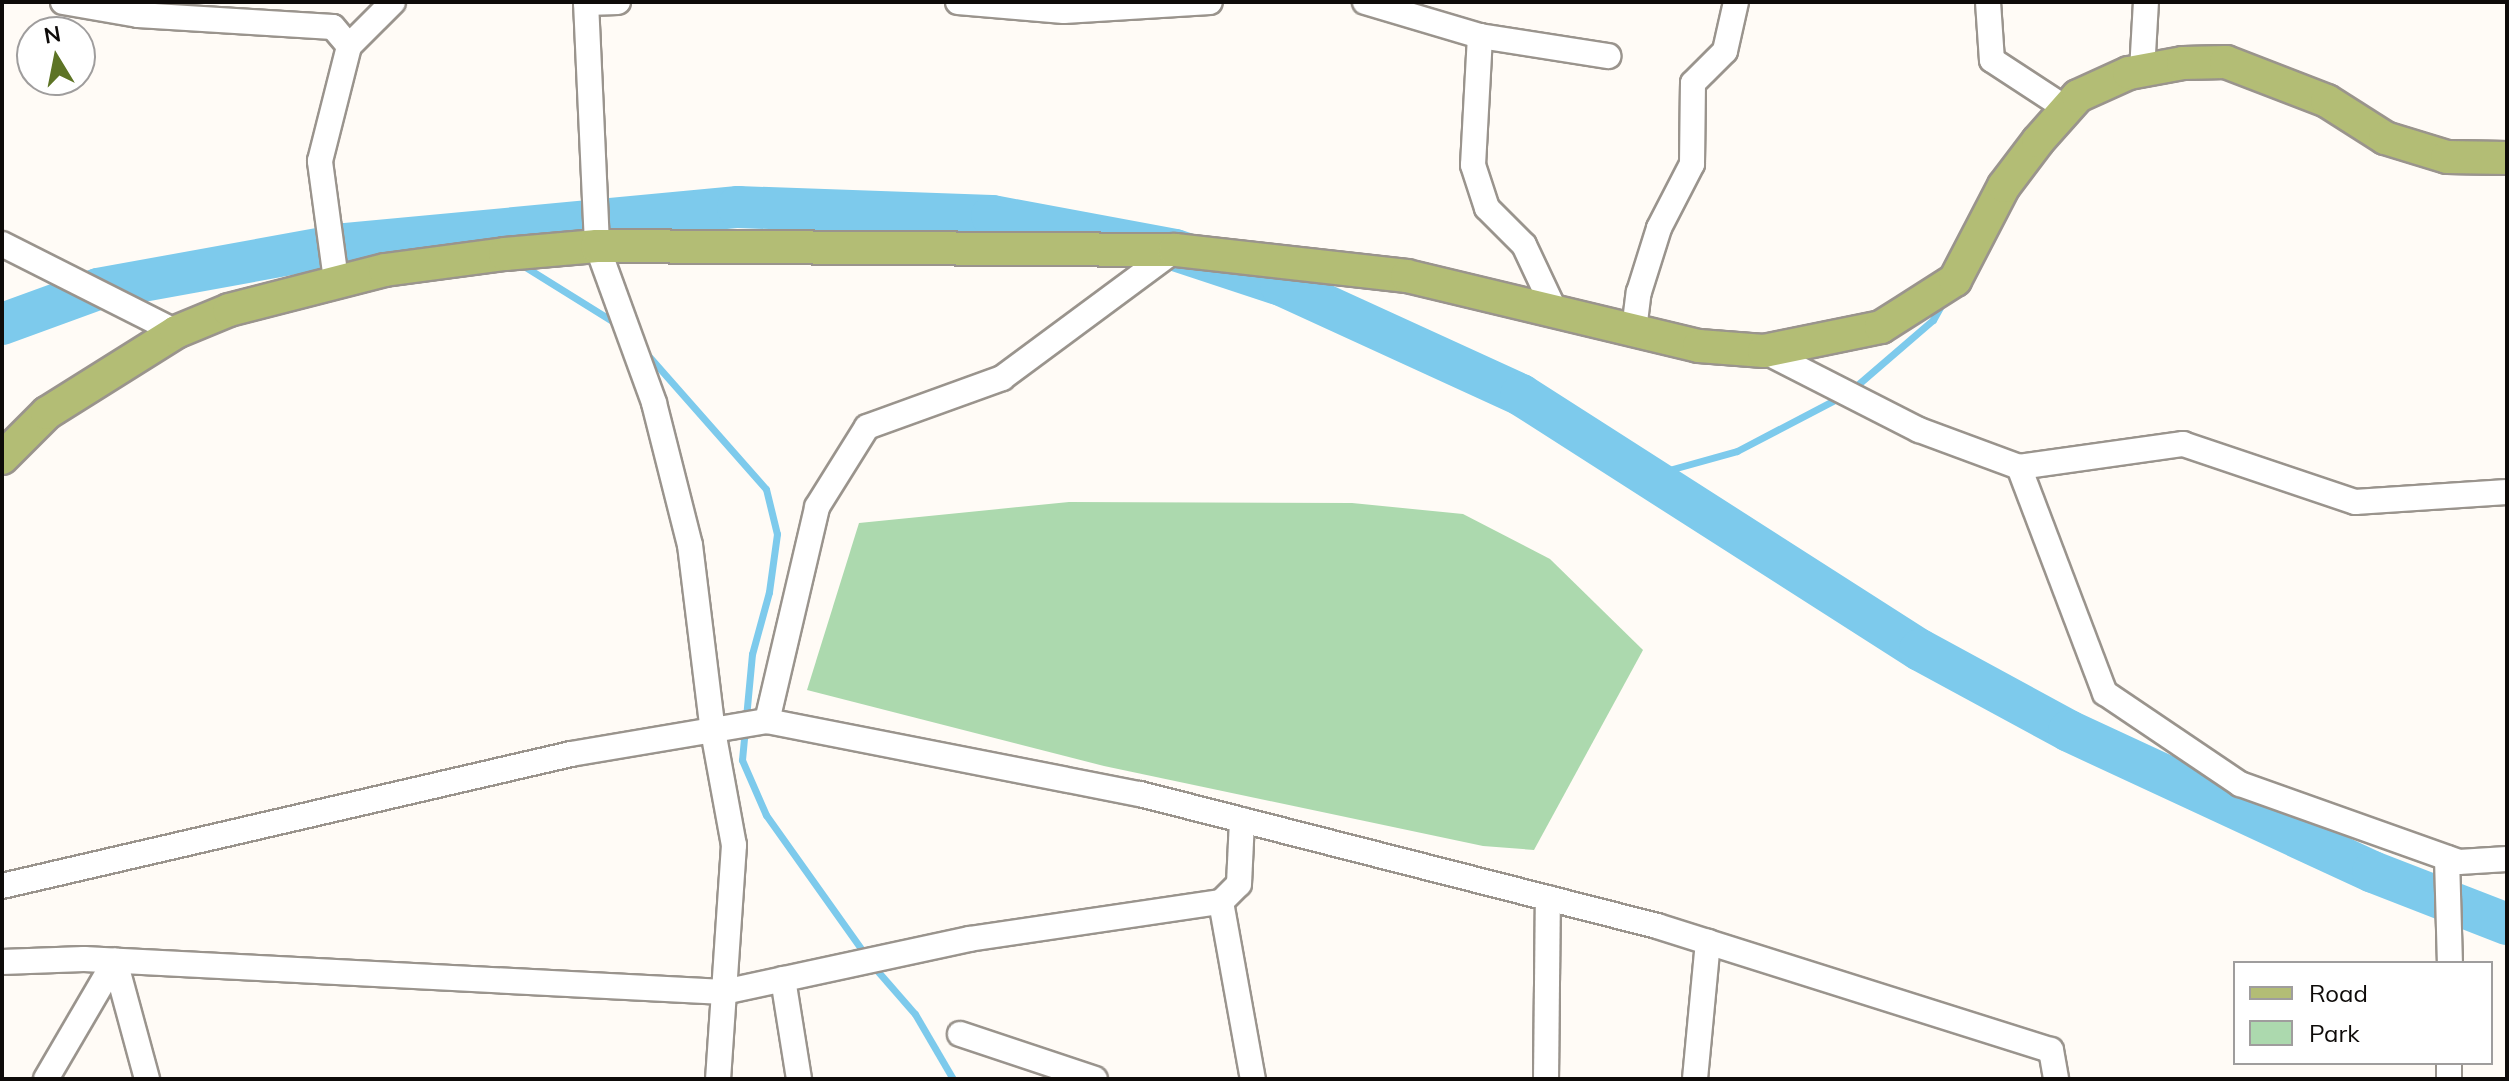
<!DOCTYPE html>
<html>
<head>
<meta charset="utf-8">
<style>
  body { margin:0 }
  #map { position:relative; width:2509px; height:1081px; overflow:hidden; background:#fffbf6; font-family:Mulish,sans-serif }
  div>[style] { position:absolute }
  .green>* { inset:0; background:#acd9ae }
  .stream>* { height:7px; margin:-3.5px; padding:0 3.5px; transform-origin:3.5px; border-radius:3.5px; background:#7dcaec }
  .river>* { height:42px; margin:-21px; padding:0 21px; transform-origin:21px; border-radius:21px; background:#7dcaec }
  .roads { filter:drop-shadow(2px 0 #9a948d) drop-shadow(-2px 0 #9a948d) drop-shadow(0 2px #9a948d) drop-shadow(0 -2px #9a948d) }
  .minor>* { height:24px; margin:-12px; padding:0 12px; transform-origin:12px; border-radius:12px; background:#fff }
  .major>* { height:32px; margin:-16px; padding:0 16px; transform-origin:16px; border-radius:16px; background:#b3bd75 }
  span { translate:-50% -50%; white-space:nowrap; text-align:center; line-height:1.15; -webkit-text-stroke:7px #fff; paint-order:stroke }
  .frame { position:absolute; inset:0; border:4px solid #0e0b09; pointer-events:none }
  .legend { position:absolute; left:2233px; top:961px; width:260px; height:104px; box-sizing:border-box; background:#fff; border:2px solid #9f9d9d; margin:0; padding:10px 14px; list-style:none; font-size:24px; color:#0e0b09 }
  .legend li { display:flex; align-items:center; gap:16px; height:40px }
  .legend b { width:40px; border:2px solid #9f9d9d }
  .north { position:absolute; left:16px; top:16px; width:80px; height:80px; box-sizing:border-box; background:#fff; border:2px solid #9f9d9d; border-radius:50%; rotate:350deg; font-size:22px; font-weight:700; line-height:32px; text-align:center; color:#0e0b09 }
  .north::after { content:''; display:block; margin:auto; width:28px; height:36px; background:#5d7425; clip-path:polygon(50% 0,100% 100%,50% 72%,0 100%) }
</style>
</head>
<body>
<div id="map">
  <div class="green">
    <i style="clip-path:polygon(1069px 502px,1352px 503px,1463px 514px,1550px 559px,1643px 650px,1534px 850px,1483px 846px,1104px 766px,807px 690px,859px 523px)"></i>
  </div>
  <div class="stream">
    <i style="left:455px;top:232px;width:31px;rotate:25deg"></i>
    <i style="left:519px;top:263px;width:115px;rotate:31.9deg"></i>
    <i style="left:646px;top:353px;width:181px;rotate:48.6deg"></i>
    <i style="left:766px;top:489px;width:46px;rotate:76.3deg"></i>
    <i style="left:777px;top:534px;width:59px;rotate:97.9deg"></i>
    <i style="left:769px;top:592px;width:64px;rotate:105.3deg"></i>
    <i style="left:752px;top:654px;width:106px;rotate:95.4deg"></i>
    <i style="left:742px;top:760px;width:60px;rotate:66.4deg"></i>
    <i style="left:766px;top:815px;width:174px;rotate:54.6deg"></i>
    <i style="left:1651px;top:475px;width:89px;rotate:-15.6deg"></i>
    <i style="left:1737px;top:451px;width:125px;rotate:-27.6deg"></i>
    <i style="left:1848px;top:393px;width:112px;rotate:-40.7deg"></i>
    <i style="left:1933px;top:320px;width:18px;rotate:-61deg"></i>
    <i style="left:874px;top:967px;width:62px;rotate:48.9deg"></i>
    <i style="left:915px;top:1014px;width:75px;rotate:59.7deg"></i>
  </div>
  <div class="river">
    <i style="left:2px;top:324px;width:102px;rotate:-20deg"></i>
    <i style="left:98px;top:289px;width:252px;rotate:-10.3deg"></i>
    <i style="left:346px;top:244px;width:394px;rotate:-5.4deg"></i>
    <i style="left:738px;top:207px;width:254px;rotate:2deg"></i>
    <i style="left:992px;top:216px;width:186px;rotate:10.5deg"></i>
    <i style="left:1175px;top:250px;width:112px;rotate:18.3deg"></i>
    <i style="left:1281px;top:285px;width:264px;rotate:24.6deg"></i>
    <i style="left:1521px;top:395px;width:474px;rotate:32.6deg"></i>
    <i style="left:1920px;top:650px;width:170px;rotate:28.5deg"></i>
    <i style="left:2069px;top:731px;width:335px;rotate:24.9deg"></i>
    <i style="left:2373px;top:872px;width:144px;rotate:21.2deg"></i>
  </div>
  <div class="roads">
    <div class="minor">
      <i style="left:63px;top:2px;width:76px;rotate:9.8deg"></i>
      <i style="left:138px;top:15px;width:195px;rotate:3.5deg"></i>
      <i style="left:333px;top:27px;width:25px;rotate:50deg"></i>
      <i style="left:586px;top:2px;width:244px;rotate:87.4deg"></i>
      <i style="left:597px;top:246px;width:167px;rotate:70deg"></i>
      <i style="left:654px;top:403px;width:146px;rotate:75.8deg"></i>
      <i style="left:690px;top:545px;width:187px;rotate:83deg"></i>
      <i style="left:713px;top:731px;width:116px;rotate:79.6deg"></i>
      <i style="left:734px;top:845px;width:235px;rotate:93.9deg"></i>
      <i style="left:958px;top:2px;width:106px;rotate:4.9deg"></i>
      <i style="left:1064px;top:11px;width:146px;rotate:-3.5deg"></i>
      <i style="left:1365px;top:2px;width:120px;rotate:16.5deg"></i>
      <i style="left:1480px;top:36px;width:129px;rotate:93.1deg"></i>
      <i style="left:1473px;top:165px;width:45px;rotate:72deg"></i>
      <i style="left:1487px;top:208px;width:52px;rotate:45deg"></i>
      <i style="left:1524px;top:245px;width:73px;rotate:64.8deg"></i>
      <i style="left:1988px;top:2px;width:58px;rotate:86.1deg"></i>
      <i style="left:1992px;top:60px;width:90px;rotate:33.2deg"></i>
      <i style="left:586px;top:3px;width:32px;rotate:-2deg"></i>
      <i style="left:1480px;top:36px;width:130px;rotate:8.9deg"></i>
      <i style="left:2142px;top:71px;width:69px;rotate:-86.7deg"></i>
      <i style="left:2px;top:244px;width:195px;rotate:26.8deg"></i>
      <i style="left:336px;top:280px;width:120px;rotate:-97.7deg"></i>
      <i style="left:320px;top:161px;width:119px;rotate:-75.8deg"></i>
      <i style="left:349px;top:46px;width:62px;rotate:-45deg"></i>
      <i style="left:1634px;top:330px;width:38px;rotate:-83deg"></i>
      <i style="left:1639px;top:292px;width:67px;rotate:-72.6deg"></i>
      <i style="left:1659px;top:228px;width:72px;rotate:-62.7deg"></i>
      <i style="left:1692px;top:164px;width:81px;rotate:-89.3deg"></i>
      <i style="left:1693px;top:83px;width:45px;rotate:-45deg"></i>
      <i style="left:1725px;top:51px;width:50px;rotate:-77.3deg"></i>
      <i style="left:1764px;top:351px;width:174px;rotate:27deg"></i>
      <i style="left:1919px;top:430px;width:107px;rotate:20.3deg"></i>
      <i style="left:2019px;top:467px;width:242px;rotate:69.2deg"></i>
      <i style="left:2105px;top:693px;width:163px;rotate:34deg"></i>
      <i style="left:2240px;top:784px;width:232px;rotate:19.6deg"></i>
      <i style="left:2459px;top:862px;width:48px;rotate:-3.6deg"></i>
      <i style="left:2019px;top:467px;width:166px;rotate:-8deg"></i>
      <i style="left:2183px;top:444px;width:182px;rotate:18.6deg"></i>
      <i style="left:2355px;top:502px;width:152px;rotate:-3.8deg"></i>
      <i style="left:767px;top:721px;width:220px;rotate:-76.8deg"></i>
      <i style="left:817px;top:507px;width:94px;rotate:-58deg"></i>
      <i style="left:867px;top:427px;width:144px;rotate:-19.9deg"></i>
      <i style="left:1002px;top:378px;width:215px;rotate:-36.5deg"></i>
      <i style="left:2447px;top:858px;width:105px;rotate:88.4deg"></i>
      <i style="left:2px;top:886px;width:584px;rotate:-13.06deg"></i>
      <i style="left:571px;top:754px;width:199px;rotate:-9.6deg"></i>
      <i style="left:767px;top:721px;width:380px;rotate:11.1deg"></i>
      <i style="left:1140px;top:794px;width:534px;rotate:14.32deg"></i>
      <i style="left:1657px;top:926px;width:413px;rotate:17.5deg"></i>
      <i style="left:2051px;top:1050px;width:29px;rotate:80deg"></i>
      <i style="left:1221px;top:902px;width:180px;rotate:79.8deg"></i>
      <i style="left:115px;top:961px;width:122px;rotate:74.8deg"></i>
      <i style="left:2px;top:962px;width:82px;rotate:-2.1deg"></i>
      <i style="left:84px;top:959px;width:641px;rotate:2.95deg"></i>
      <i style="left:724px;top:992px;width:251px;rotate:-12.2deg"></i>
      <i style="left:969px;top:939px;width:255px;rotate:-8.4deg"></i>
      <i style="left:1221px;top:902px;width:25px;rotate:-45deg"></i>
      <i style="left:1239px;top:884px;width:64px;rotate:-87.3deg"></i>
      <i style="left:783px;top:979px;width:101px;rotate:80.9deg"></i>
      <i style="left:960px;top:1034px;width:142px;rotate:18.4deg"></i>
      <i style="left:46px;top:1079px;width:137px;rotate:-59.7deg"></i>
      <i style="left:1546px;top:1079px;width:181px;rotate:-89.4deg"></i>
      <i style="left:1695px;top:1079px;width:138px;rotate:-84.6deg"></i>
      <i style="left:2449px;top:1079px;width:16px;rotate:-90deg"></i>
    </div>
    <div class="major">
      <i style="left:2px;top:458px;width:64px;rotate:-45deg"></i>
      <i style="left:47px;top:413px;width:152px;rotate:-32.1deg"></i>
      <i style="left:176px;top:332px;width:57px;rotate:-22.5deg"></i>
      <i style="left:229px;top:310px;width:161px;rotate:-14.4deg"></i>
      <i style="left:385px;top:270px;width:121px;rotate:-7.6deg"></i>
      <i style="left:505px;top:254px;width:92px;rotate:-5deg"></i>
      <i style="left:597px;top:246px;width:578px;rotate:0.4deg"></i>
      <i style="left:1175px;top:250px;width:233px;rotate:6.4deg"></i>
      <i style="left:1407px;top:276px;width:300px;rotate:13.5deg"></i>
      <i style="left:1699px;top:346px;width:65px;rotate:4.4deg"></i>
      <i style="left:1764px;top:351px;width:119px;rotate:-11.6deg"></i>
      <i style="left:1881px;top:327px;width:88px;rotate:-32.4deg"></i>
      <i style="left:1955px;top:280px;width:106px;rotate:-62.5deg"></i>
      <i style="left:2004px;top:186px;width:56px;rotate:-52.9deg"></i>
      <i style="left:2038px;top:141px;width:60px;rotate:-48.4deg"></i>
      <i style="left:2078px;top:96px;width:56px;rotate:-24.3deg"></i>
      <i style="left:2129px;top:73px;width:55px;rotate:-10.5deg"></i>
      <i style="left:2183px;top:63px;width:43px;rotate:-1.3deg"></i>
      <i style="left:2226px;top:62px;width:108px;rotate:21.1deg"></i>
      <i style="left:2327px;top:101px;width:69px;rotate:32.5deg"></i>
      <i style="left:2385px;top:138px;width:65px;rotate:17deg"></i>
      <i style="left:2447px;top:157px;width:60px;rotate:1deg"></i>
    </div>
  </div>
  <div class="frame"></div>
  <ul class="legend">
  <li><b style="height:10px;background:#b3bd75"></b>Road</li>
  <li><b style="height:22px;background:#acd9ae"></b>Park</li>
  </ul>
  <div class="north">N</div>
</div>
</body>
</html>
